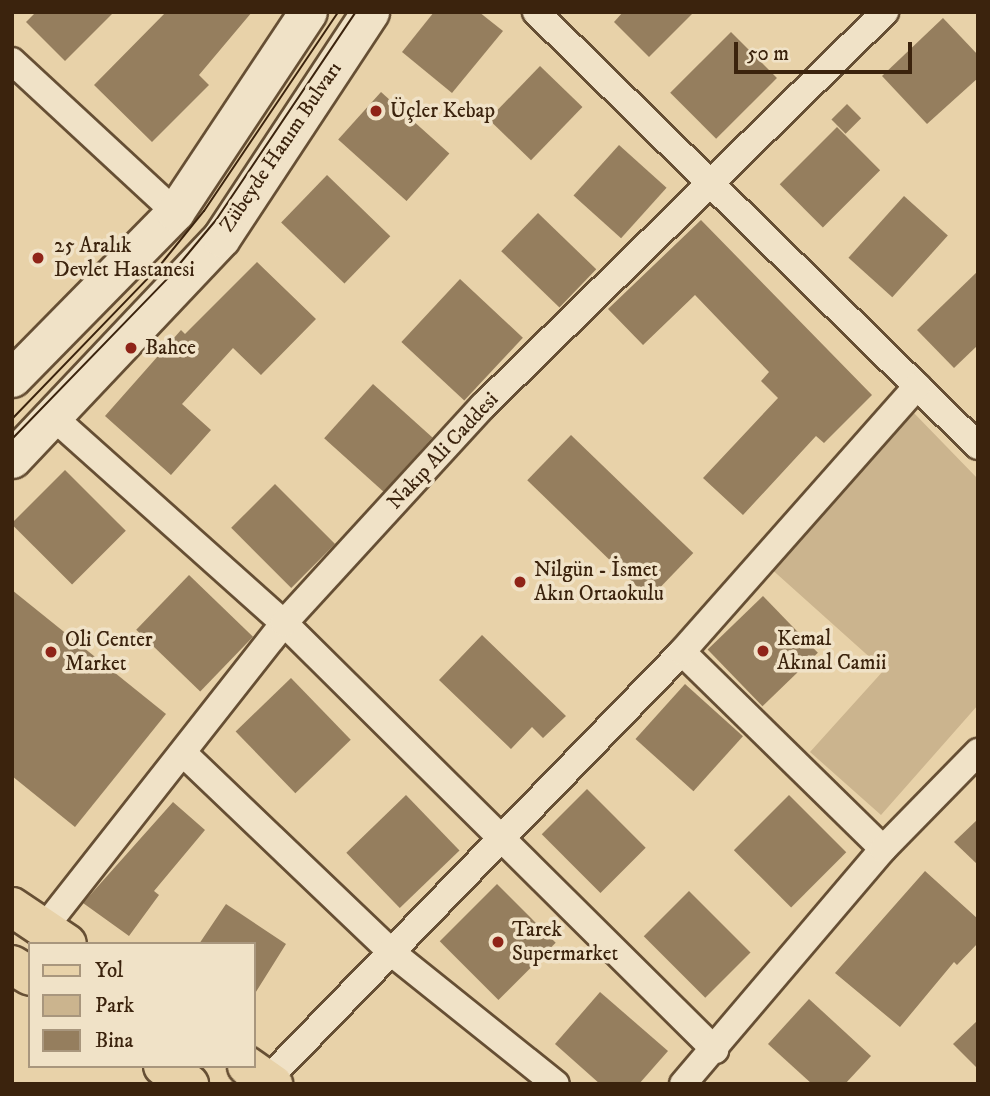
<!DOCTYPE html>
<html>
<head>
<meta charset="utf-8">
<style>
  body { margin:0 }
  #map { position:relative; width:990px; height:1096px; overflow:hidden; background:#e8d2a9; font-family:"IM FELL DW Pica",serif }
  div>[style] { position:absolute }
  .green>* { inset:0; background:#cbb48e }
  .building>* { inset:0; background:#957e5e; transform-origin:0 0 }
  .roads { filter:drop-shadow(2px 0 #664f34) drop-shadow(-2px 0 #664f34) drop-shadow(0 2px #664f34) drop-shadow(0 -2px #664f34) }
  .street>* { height:26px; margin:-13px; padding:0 13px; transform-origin:13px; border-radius:13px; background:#f0e2c7 }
  .secondary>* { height:37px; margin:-18.5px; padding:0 18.5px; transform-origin:18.5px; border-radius:18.5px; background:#f0e2c7 }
  .primary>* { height:38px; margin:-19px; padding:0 19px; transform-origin:19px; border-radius:19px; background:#e8d2a9 }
  .tram>* { height:2px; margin:-1px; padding:0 1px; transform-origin:1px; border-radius:1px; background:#3b230d }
  .dots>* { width:19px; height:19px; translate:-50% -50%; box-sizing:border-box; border:4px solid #f0e2c7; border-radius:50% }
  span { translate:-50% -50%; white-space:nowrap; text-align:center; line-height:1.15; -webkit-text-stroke:7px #f0e2c7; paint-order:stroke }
  .poi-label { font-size:21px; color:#3b230d }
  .left { translate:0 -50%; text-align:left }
  .street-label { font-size:21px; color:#3b230d }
  .frame { position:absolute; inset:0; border:14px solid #3b230d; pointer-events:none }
  .legend { position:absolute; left:28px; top:942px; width:228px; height:126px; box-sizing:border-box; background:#f0e2c7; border:2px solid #a8967d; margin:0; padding:9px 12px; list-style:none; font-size:21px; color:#3b230d }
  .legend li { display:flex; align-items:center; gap:14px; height:35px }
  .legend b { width:35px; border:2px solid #a8967d }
  .scale { position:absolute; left:734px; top:42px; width:178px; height:32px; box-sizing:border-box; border:4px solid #3b230d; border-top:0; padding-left:9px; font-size:21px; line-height:24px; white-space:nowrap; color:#3b230d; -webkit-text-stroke:5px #f0e2c7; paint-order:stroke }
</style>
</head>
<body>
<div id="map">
  <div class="green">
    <i style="clip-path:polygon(912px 411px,978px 479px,978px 705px,881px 815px,810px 752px,884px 670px,768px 566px)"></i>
  </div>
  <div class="building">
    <i style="clip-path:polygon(36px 12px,114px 12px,65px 61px,26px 22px)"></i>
    <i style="clip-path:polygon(166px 12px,252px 12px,199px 75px,209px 85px,152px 142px,94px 85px)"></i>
    <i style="clip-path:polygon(434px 12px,479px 12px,503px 31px,452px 93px,402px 52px)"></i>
    <i style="clip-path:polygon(623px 12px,694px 12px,649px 57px,614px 22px)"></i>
    <i style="clip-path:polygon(943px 18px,978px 55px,978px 78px,927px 124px,882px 76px)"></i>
    <i style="left:731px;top:32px;width:65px;height:86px;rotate:45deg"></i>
    <i style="left:540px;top:66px;width:59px;height:74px;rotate:44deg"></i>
    <i style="left:381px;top:92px;width:92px;height:64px;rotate:42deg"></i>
    <i style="left:847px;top:104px;width:20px;height:22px;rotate:45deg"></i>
    <i style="left:837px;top:127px;width:61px;height:81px;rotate:45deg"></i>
    <i style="left:619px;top:145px;width:64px;height:68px;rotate:42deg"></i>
    <i style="left:327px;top:175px;width:88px;height:66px;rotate:44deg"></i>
    <i style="left:904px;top:196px;width:59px;height:83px;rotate:42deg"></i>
    <i style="left:538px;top:213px;width:81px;height:53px;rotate:44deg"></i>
    <i style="clip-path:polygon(701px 220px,872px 395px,824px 443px,816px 436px,743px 515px,703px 478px,778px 398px,761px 381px,769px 372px,695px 295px,643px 345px,608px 309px)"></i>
    <i style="clip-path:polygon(257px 262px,316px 319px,261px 375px,233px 348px,182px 404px,211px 430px,171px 475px,105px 416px,181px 330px,185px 334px)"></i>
    <i style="clip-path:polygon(978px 271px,978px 345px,954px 368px,917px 330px)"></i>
    <i style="left:460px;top:279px;width:86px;height:86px;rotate:43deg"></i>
    <i style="left:373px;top:384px;width:80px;height:73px;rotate:42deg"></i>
    <i style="left:571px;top:435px;width:170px;height:63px;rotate:44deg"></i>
    <i style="left:65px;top:470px;width:86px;height:76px;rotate:45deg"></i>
    <i style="left:275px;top:484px;width:85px;height:62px;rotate:45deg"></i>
    <i style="left:189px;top:575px;width:89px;height:76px;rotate:44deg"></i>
    <i style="clip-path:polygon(12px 590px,166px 714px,75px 827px,12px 776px)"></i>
    <i style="left:763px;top:596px;width:79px;height:77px;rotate:46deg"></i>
    <i style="clip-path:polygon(482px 635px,566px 716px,543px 738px,532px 727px,511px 749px,439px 680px)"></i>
    <i style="left:291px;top:678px;width:86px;height:77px;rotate:46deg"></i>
    <i style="left:685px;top:684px;width:78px;height:74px;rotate:42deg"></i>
    <i style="left:587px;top:789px;width:83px;height:64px;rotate:45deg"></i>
    <i style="left:406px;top:795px;width:77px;height:83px;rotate:46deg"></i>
    <i style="left:789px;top:795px;width:81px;height:78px;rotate:45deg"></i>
    <i style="clip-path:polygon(173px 802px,205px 830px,154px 891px,159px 895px,129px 936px,83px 903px)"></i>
    <i style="clip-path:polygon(978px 819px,978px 865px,954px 842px)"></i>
    <i style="clip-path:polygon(925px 871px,978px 919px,978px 943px,957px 965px,954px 962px,900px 1027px,835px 973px)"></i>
    <i style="left:497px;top:884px;width:83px;height:81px;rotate:45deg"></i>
    <i style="left:689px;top:891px;width:87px;height:64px;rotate:45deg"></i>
    <i style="clip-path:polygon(226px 904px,286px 944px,254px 995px,254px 944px,199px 944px)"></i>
    <i style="clip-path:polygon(600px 992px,668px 1051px,639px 1084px,600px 1084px,555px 1044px)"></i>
    <i style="clip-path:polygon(809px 999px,871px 1056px,845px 1084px,812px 1084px,768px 1044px)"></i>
    <i style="clip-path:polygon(978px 1020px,978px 1069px,953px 1044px)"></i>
  </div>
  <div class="roads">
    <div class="street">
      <i style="left:536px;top:12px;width:619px;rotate:44.48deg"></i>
      <i style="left:12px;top:61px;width:222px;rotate:42.8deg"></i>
      <i style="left:51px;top:415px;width:312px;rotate:41.8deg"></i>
      <i style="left:284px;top:623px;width:607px;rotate:44.73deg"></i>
      <i style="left:682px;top:652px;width:281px;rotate:44.4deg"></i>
      <i style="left:183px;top:753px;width:288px;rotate:43.7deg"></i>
      <i style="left:391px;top:952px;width:211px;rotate:38.7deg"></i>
      <i style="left:44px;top:928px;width:388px;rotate:-51.8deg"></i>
      <i style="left:284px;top:623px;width:294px;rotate:-47.5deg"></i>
      <i style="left:483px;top:406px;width:563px;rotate:-44.42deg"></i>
      <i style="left:267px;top:1080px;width:596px;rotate:-45.88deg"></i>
      <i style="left:682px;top:652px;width:355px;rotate:-48.5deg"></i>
      <i style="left:683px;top:1084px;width:309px;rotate:-49.6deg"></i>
      <i style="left:883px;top:849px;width:136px;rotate:-45.6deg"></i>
    </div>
    <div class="secondary">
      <i style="left:12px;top:378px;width:233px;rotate:-45.5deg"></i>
      <i style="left:175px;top:212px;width:240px;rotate:-56.4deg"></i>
      <i style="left:12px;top:459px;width:304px;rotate:-46.6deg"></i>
      <i style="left:221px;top:238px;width:271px;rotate:-56.6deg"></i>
    </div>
    <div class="primary">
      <i style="left:12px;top:907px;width:66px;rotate:33.9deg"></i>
      <i style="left:12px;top:965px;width:21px;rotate:31deg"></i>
      <i style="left:163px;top:1066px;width:32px;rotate:35deg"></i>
      <i style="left:247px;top:1066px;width:32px;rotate:35deg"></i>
    </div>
  </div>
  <div class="tram">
    <i style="left:12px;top:419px;width:209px;rotate:-46deg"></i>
    <i style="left:157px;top:269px;width:75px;rotate:-51deg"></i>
    <i style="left:204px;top:211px;width:240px;rotate:-56deg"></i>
    <i style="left:12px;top:439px;width:223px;rotate:-45.9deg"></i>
    <i style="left:167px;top:279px;width:77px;rotate:-50.3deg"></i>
    <i style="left:216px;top:220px;width:251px;rotate:-56.1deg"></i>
  </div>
  <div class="dots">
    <i style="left:376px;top:111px;background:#8f2418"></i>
    <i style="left:38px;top:258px;background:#8f2418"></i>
    <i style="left:131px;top:348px;background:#8f2418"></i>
    <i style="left:520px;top:582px;background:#8f2418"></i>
    <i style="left:763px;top:651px;background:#8f2418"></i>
    <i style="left:51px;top:652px;background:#8f2418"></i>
    <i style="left:498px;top:942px;background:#8f2418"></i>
  </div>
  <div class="poi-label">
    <span class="left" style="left:390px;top:111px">Üçler Kebap</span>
    <span class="left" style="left:54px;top:258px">25 Aralık<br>Devlet Hastanesi</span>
    <span class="left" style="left:145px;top:348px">Bahce</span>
    <span class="left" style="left:534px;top:582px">Nilgün - İsmet<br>Akın Ortaokulu</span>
    <span class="left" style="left:777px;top:651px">Kemal<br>Akınal Camii</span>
    <span class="left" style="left:65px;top:652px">Oli Center<br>Market</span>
    <span class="left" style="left:512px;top:942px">Tarek<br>Supermarket</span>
  </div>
  <div class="street-label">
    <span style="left:281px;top:147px;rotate:-56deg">Zübeyde Hanım Bulvarı</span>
    <span style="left:443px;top:451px;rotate:-47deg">Nakıp Ali Caddesi</span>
  </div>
  <div class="frame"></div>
  <ul class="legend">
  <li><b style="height:9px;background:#e8d2a9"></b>Yol</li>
  <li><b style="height:19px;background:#cbb48e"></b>Park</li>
  <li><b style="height:19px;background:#957e5e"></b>Bina</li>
  </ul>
  <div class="scale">50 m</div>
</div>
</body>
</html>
